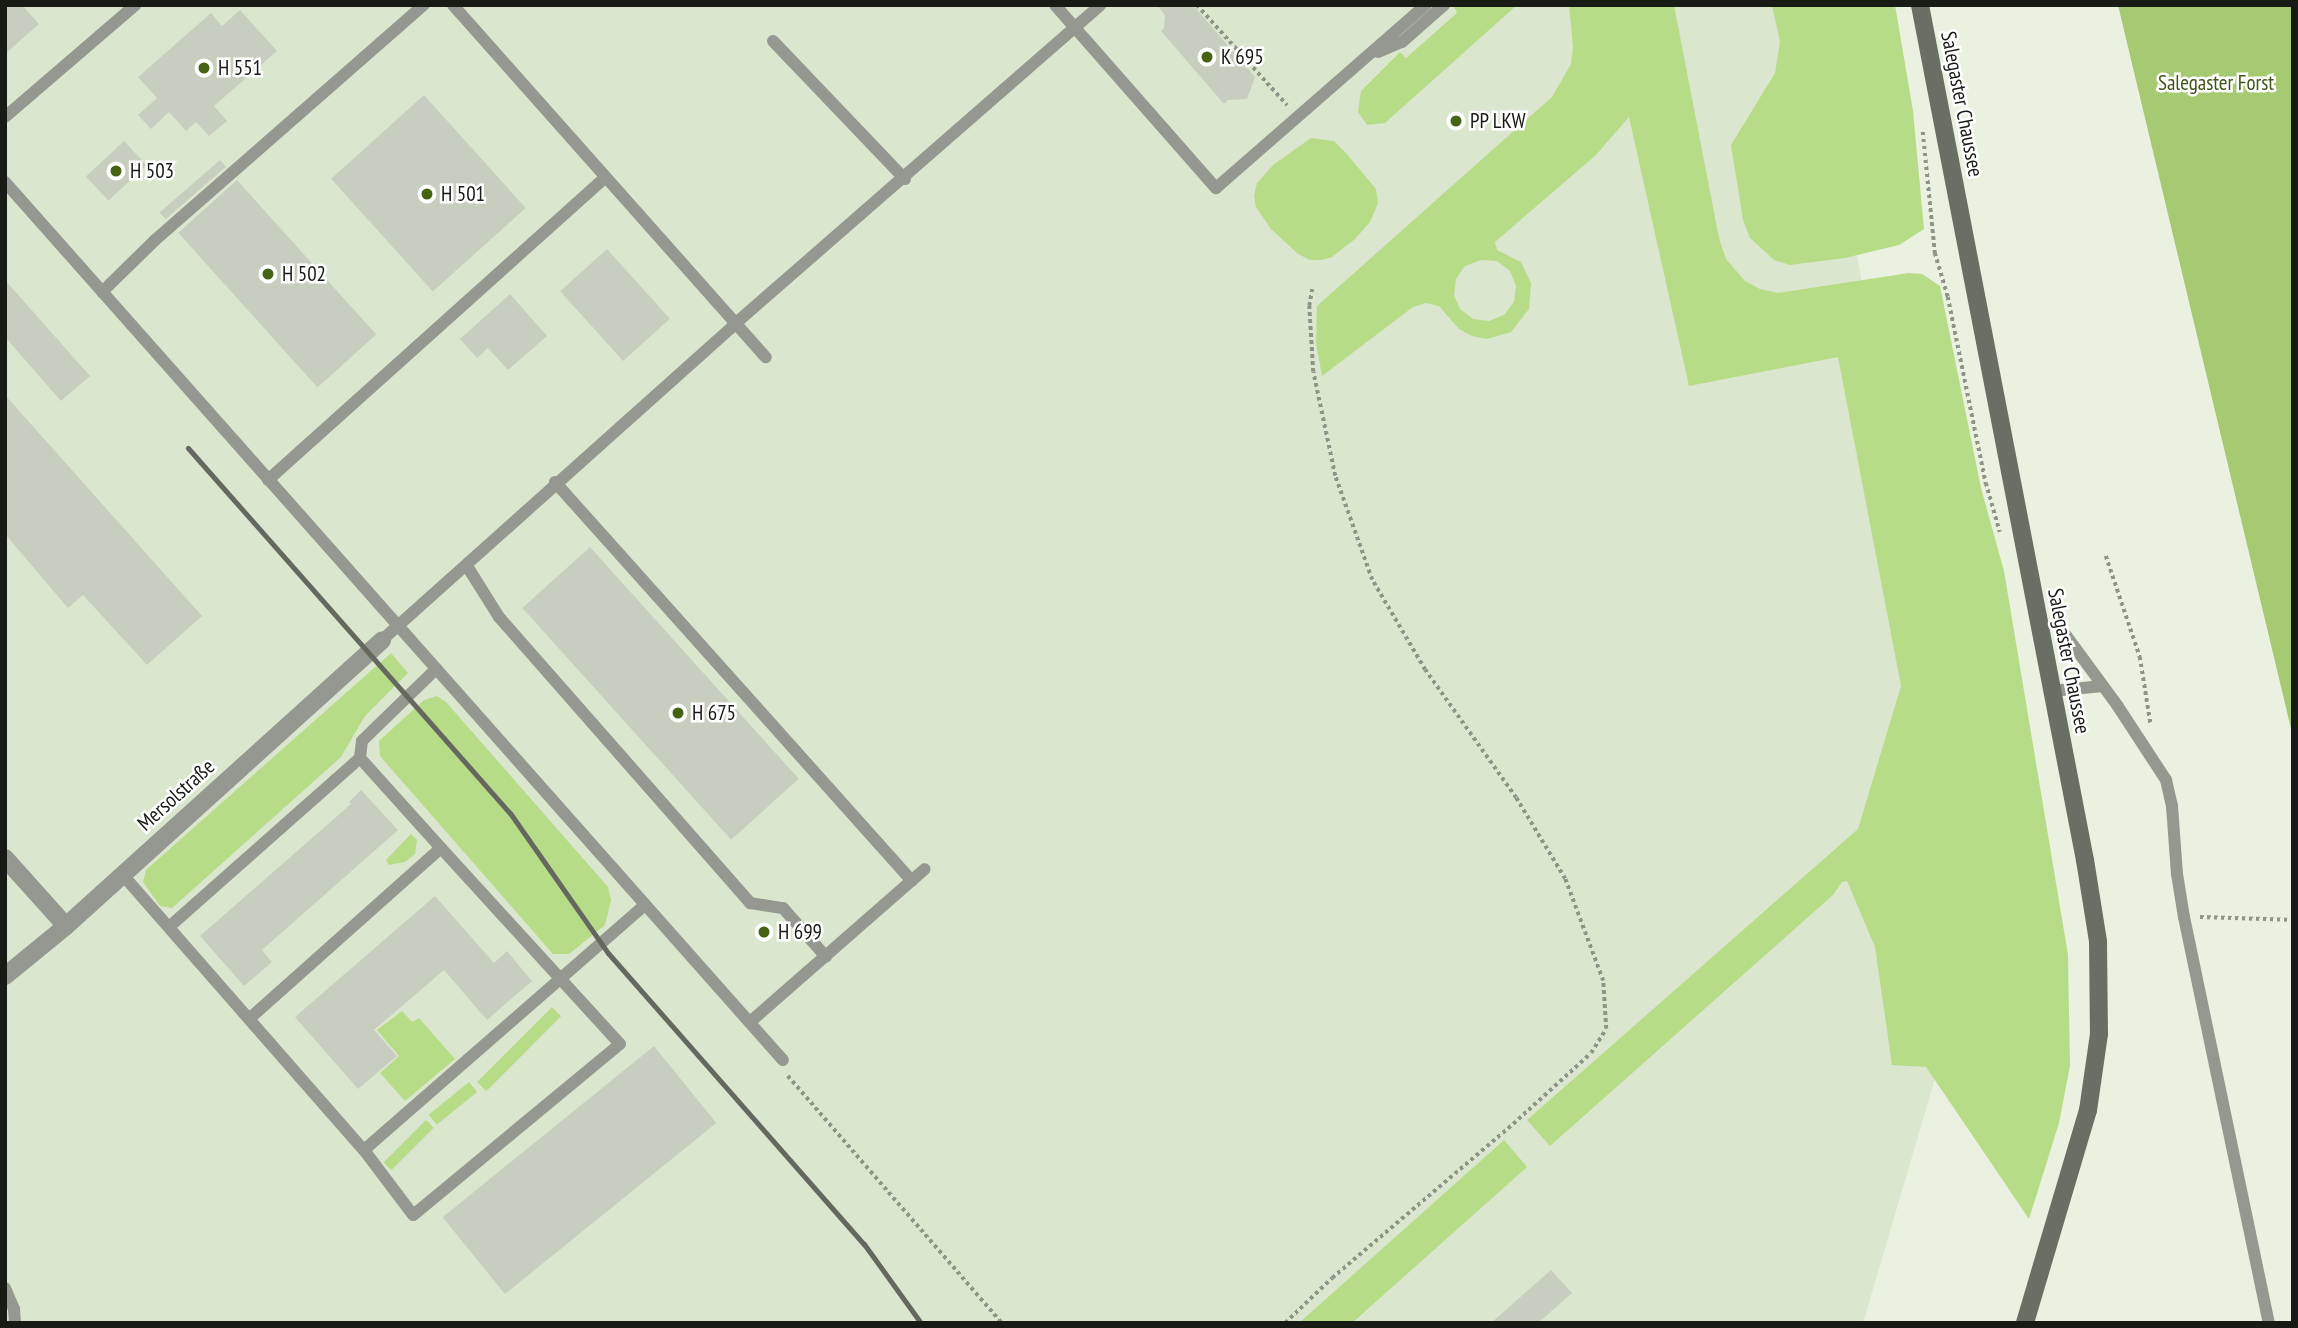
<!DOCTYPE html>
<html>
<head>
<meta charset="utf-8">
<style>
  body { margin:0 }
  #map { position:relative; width:2298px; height:1328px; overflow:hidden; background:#eaf1e1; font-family:"PT Sans Narrow",sans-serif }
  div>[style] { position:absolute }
  .built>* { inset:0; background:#dbe6cf }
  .green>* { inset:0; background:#b7dc87; transform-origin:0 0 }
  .forest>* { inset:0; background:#a5ca71 }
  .building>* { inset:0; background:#c7cebf; transform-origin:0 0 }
  .path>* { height:3.5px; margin-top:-1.75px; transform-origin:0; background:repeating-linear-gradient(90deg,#8f9488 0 3.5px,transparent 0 7px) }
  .lane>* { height:12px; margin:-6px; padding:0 6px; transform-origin:6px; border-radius:6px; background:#949891 }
  .street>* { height:18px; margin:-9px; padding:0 9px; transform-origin:9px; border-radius:9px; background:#949891 }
  .secondary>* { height:18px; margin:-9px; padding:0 9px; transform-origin:9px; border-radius:9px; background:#6a6f65 }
  .rail>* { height:5px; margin:-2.5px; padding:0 2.5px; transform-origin:2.5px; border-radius:2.5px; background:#64685f }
  .dots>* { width:19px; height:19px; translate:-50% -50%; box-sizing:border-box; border:4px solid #fff; border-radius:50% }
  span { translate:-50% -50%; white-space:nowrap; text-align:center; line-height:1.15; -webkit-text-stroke:5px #fff; paint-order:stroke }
  .poi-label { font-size:21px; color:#181a15 }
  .left { translate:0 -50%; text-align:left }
  .park-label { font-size:21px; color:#3e5517 }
  .street-label { font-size:21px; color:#181a15 }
  .frame { position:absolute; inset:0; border:7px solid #181a15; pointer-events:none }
</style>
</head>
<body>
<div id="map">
  <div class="built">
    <i style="clip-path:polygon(5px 5px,1808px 5px,1941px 687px,1977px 936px,1863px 1323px,5px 1323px)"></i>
  </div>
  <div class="green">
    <i style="clip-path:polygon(1453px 5px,1517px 5px,1385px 123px,1367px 125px,1358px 112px,1361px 91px,1400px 52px,1406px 58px,1457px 13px)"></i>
    <i style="clip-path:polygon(evenodd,1569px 5px,1674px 5px,1719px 238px,1726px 259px,1745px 281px,1760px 289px,1778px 293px,1909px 273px,1922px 274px,1940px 286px,1981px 488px,2004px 571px,2068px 955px,2070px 1066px,2059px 1123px,2029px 1219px,1926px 1067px,1892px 1065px,1875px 947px,1847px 881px,1842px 882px,1833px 895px,1550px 1146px,1527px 1120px,1858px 829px,1901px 686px,1838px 357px,1689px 386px,1629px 117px,1596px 155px,1495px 242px,1497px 250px,1521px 262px,1531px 283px,1529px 309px,1511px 332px,1487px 339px,1472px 336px,1459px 329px,1439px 306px,1426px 303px,1413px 307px,1322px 376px,1316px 343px,1317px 306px,1552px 97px,1571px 64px,1573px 46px,1569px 5px,1481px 260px,1497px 261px,1510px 271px,1516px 286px,1514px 302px,1504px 315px,1489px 321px,1473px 319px,1460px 309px,1454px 295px,1456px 279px,1465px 266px,1481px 260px)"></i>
    <i style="clip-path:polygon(1772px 5px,1895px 5px,1913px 111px,1924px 229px,1899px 245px,1845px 258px,1790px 265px,1774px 260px,1750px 238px,1743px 220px,1731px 145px,1775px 73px,1780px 42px)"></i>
    <i style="clip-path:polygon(1311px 138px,1334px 141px,1346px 153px,1376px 189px,1378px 203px,1370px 222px,1355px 239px,1332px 257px,1322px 260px,1310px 260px,1298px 254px,1271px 229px,1256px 207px,1254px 196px,1257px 183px,1273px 165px)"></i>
    <i style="clip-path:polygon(391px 653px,408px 673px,365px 716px,341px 757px,172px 908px,160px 906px,143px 882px,146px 870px)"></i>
    <i style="clip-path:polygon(437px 696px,446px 702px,608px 887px,611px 900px,605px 925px,569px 954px,553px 954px,380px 756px,379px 741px,424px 700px)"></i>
    <i style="clip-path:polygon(411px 834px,417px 840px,415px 854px,405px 862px,389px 865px,386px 860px)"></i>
    <i style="left:552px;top:1007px;width:13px;height:106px;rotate:45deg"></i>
    <i style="clip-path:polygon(402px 1011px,412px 1022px,419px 1018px,455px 1059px,405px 1101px,380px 1073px,399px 1056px,377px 1030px)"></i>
    <i style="left:469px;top:1082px;width:13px;height:52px;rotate:51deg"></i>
    <i style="left:426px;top:1120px;width:11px;height:60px;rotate:45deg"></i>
    <i style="clip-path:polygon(1504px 1140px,1527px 1167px,1352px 1323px,1299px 1323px)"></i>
  </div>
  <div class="forest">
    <i style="clip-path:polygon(2118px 5px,2293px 5px,2293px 737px)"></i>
  </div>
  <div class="building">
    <i style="clip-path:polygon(5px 5px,22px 5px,39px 24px,5px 54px)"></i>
    <i style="clip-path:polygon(1157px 5px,1193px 5px,1255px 77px,1247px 99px,1228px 100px,1224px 104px,1161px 31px,1164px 28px,1165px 15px)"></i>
    <i style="clip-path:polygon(240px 10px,277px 51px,214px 106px,227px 121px,209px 136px,196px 122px,186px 131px,169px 112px,151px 129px,138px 115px,157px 98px,138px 77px,211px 13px,222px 26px)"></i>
    <i style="left:424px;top:95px;width:152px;height:125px;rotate:48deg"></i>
    <i style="left:124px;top:141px;width:33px;height:52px;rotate:47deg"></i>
    <i style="left:220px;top:160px;width:9px;height:80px;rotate:49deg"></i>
    <i style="left:237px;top:180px;width:208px;height:79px;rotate:48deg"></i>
    <i style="left:607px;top:249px;width:94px;height:63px;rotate:48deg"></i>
    <i style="clip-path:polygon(5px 280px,90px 376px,61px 401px,5px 337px)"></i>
    <i style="clip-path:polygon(510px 294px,547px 336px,508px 370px,488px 348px,477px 358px,460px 339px)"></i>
    <i style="clip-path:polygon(5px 395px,202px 616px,147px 665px,83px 595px,68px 608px,5px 534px)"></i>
    <i style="left:590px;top:547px;width:312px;height:91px;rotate:48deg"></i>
    <i style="clip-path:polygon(361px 790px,398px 830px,262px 950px,272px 962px,244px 986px,200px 936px,351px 804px,349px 802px)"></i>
    <i style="clip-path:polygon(435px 896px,494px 963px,507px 951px,532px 981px,487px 1020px,444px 970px,374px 1030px,397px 1056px,358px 1089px,295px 1017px)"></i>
    <i style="left:654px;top:1046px;width:99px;height:272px;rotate:51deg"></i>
    <i style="clip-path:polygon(1551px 1270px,1572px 1293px,1538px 1323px,1491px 1323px)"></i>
  </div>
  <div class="path">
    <i style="left:1197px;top:5px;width:135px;rotate:48deg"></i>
    <i style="left:1923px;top:132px;width:122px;rotate:84.3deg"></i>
    <i style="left:1935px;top:253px;width:46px;rotate:73.5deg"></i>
    <i style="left:1948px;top:297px;width:190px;rotate:78.5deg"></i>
    <i style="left:1986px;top:483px;width:51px;rotate:74.1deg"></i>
    <i style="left:2106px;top:556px;width:107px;rotate:71.4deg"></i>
    <i style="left:2140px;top:657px;width:70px;rotate:80.9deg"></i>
    <i style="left:2200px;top:917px;width:93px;rotate:1.8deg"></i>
    <i style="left:788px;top:1076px;width:327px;rotate:49.1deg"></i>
    <i style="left:1285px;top:1323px;width:65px;rotate:-43.8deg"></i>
    <i style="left:1332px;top:1278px;width:238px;rotate:-40.4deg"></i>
    <i style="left:1513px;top:1124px;width:105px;rotate:-42.3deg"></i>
    <i style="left:1591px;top:1053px;width:28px;rotate:-58deg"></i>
    <i style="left:1606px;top:1029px;width:48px;rotate:-93.6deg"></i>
    <i style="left:1603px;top:981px;width:109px;rotate:-110.4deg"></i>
    <i style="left:1565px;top:879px;width:95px;rotate:-121.2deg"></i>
    <i style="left:1516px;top:798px;width:157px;rotate:-125.4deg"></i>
    <i style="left:1425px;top:670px;width:104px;rotate:-120.5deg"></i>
    <i style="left:1372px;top:580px;width:110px;rotate:-109.6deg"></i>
    <i style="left:1335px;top:476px;width:106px;rotate:-101.9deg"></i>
    <i style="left:1313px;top:372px;width:66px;rotate:-93.5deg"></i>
    <i style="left:1309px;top:306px;width:17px;rotate:-80deg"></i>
  </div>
  <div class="lane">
    <i style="left:453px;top:5px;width:471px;rotate:48.4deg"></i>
    <i style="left:1055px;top:5px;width:244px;rotate:48.7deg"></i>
    <i style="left:1216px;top:188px;width:279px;rotate:-41.1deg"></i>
    <i style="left:773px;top:41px;width:191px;rotate:46.3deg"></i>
    <i style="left:1378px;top:52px;width:26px;rotate:-23deg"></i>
    <i style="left:1402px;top:42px;width:56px;rotate:-41.4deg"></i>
    <i style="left:5px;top:117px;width:172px;rotate:-40.7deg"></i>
    <i style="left:5px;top:182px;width:1173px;rotate:48.46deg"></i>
    <i style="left:102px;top:292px;width:73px;rotate:-44.4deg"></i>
    <i style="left:154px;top:241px;width:359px;rotate:-41.2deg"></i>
    <i style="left:268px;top:480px;width:453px;rotate:-41.9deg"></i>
    <i style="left:555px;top:482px;width:535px;rotate:48.18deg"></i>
    <i style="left:467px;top:566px;width:60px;rotate:57.9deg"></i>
    <i style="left:499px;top:617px;width:381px;rotate:48.7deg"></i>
    <i style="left:750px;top:903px;width:33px;rotate:9deg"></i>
    <i style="left:783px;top:908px;width:65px;rotate:48.7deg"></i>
    <i style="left:2062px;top:630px;width:93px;rotate:53.7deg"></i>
    <i style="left:2117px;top:705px;width:90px;rotate:56.8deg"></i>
    <i style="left:2166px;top:780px;width:27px;rotate:77deg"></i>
    <i style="left:2172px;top:806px;width:68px;rotate:85.8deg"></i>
    <i style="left:2177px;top:874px;width:44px;rotate:80.8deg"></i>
    <i style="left:2184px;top:917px;width:415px;rotate:78.2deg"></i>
    <i style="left:382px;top:640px;width:475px;rotate:-41.8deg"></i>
    <i style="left:736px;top:323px;width:483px;rotate:-41.1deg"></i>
    <i style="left:436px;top:669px;width:103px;rotate:135.8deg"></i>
    <i style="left:362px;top:741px;width:17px;rotate:97deg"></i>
    <i style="left:360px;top:758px;width:121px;rotate:48deg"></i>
    <i style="left:2052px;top:691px;width:51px;rotate:-5.6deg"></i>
    <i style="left:122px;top:874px;width:367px;rotate:48.8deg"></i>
    <i style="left:364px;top:1150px;width:373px;rotate:-41.1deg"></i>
    <i style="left:169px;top:927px;width:255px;rotate:-41.5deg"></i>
    <i style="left:249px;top:1019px;width:257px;rotate:-41.7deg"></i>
    <i style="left:441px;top:848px;width:265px;rotate:47.6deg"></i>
    <i style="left:620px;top:1044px;width:268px;rotate:140.4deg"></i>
    <i style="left:413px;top:1215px;width:81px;rotate:-127deg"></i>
    <i style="left:750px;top:1022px;width:232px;rotate:-41.2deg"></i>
    <i style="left:5px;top:1288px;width:23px;rotate:67deg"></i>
    <i style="left:14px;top:1309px;width:14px;rotate:86deg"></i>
  </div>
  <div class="street">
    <i style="left:5px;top:858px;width:91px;rotate:48.1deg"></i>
    <i style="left:5px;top:976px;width:79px;rotate:-39.3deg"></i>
    <i style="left:66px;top:926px;width:426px;rotate:-42.1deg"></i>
  </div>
  <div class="secondary">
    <i style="left:1920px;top:5px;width:871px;rotate:79.08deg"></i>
    <i style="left:2085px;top:860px;width:82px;rotate:80.9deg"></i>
    <i style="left:2098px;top:941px;width:93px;rotate:89.4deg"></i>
    <i style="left:2099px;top:1034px;width:77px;rotate:98.2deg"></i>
    <i style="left:2088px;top:1110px;width:222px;rotate:106.5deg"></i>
  </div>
  <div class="rail">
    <i style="left:188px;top:448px;width:487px;rotate:48.6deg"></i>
    <i style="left:510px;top:813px;width:171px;rotate:55deg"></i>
    <i style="left:608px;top:953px;width:388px;rotate:48.7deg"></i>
    <i style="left:864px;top:1244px;width:97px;rotate:54.2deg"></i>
  </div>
  <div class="dots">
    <i style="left:1207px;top:57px;background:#466213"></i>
    <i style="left:204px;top:68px;background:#466213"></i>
    <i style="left:1456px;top:121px;background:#466213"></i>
    <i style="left:116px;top:171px;background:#466213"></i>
    <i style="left:427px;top:194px;background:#466213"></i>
    <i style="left:268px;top:274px;background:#466213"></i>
    <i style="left:678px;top:713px;background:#466213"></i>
    <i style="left:764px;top:932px;background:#466213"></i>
  </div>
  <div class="poi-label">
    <span class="left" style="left:1221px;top:57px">K 695</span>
    <span class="left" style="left:218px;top:68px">H 551</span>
    <span class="left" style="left:1470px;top:121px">PP LKW</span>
    <span class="left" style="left:130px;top:171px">H 503</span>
    <span class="left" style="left:441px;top:194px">H 501</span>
    <span class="left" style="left:282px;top:274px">H 502</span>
    <span class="left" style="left:692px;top:713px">H 675</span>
    <span class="left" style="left:778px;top:932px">H 699</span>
  </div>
  <div class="park-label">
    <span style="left:2216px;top:83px">Salegaster Forst</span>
  </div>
  <div class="street-label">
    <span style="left:1962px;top:104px;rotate:79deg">Salegaster Chaussee</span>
    <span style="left:2069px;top:661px;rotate:79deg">Salegaster Chaussee</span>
    <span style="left:176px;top:795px;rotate:-42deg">Mersolstraße</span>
  </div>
  <div class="frame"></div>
</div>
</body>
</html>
